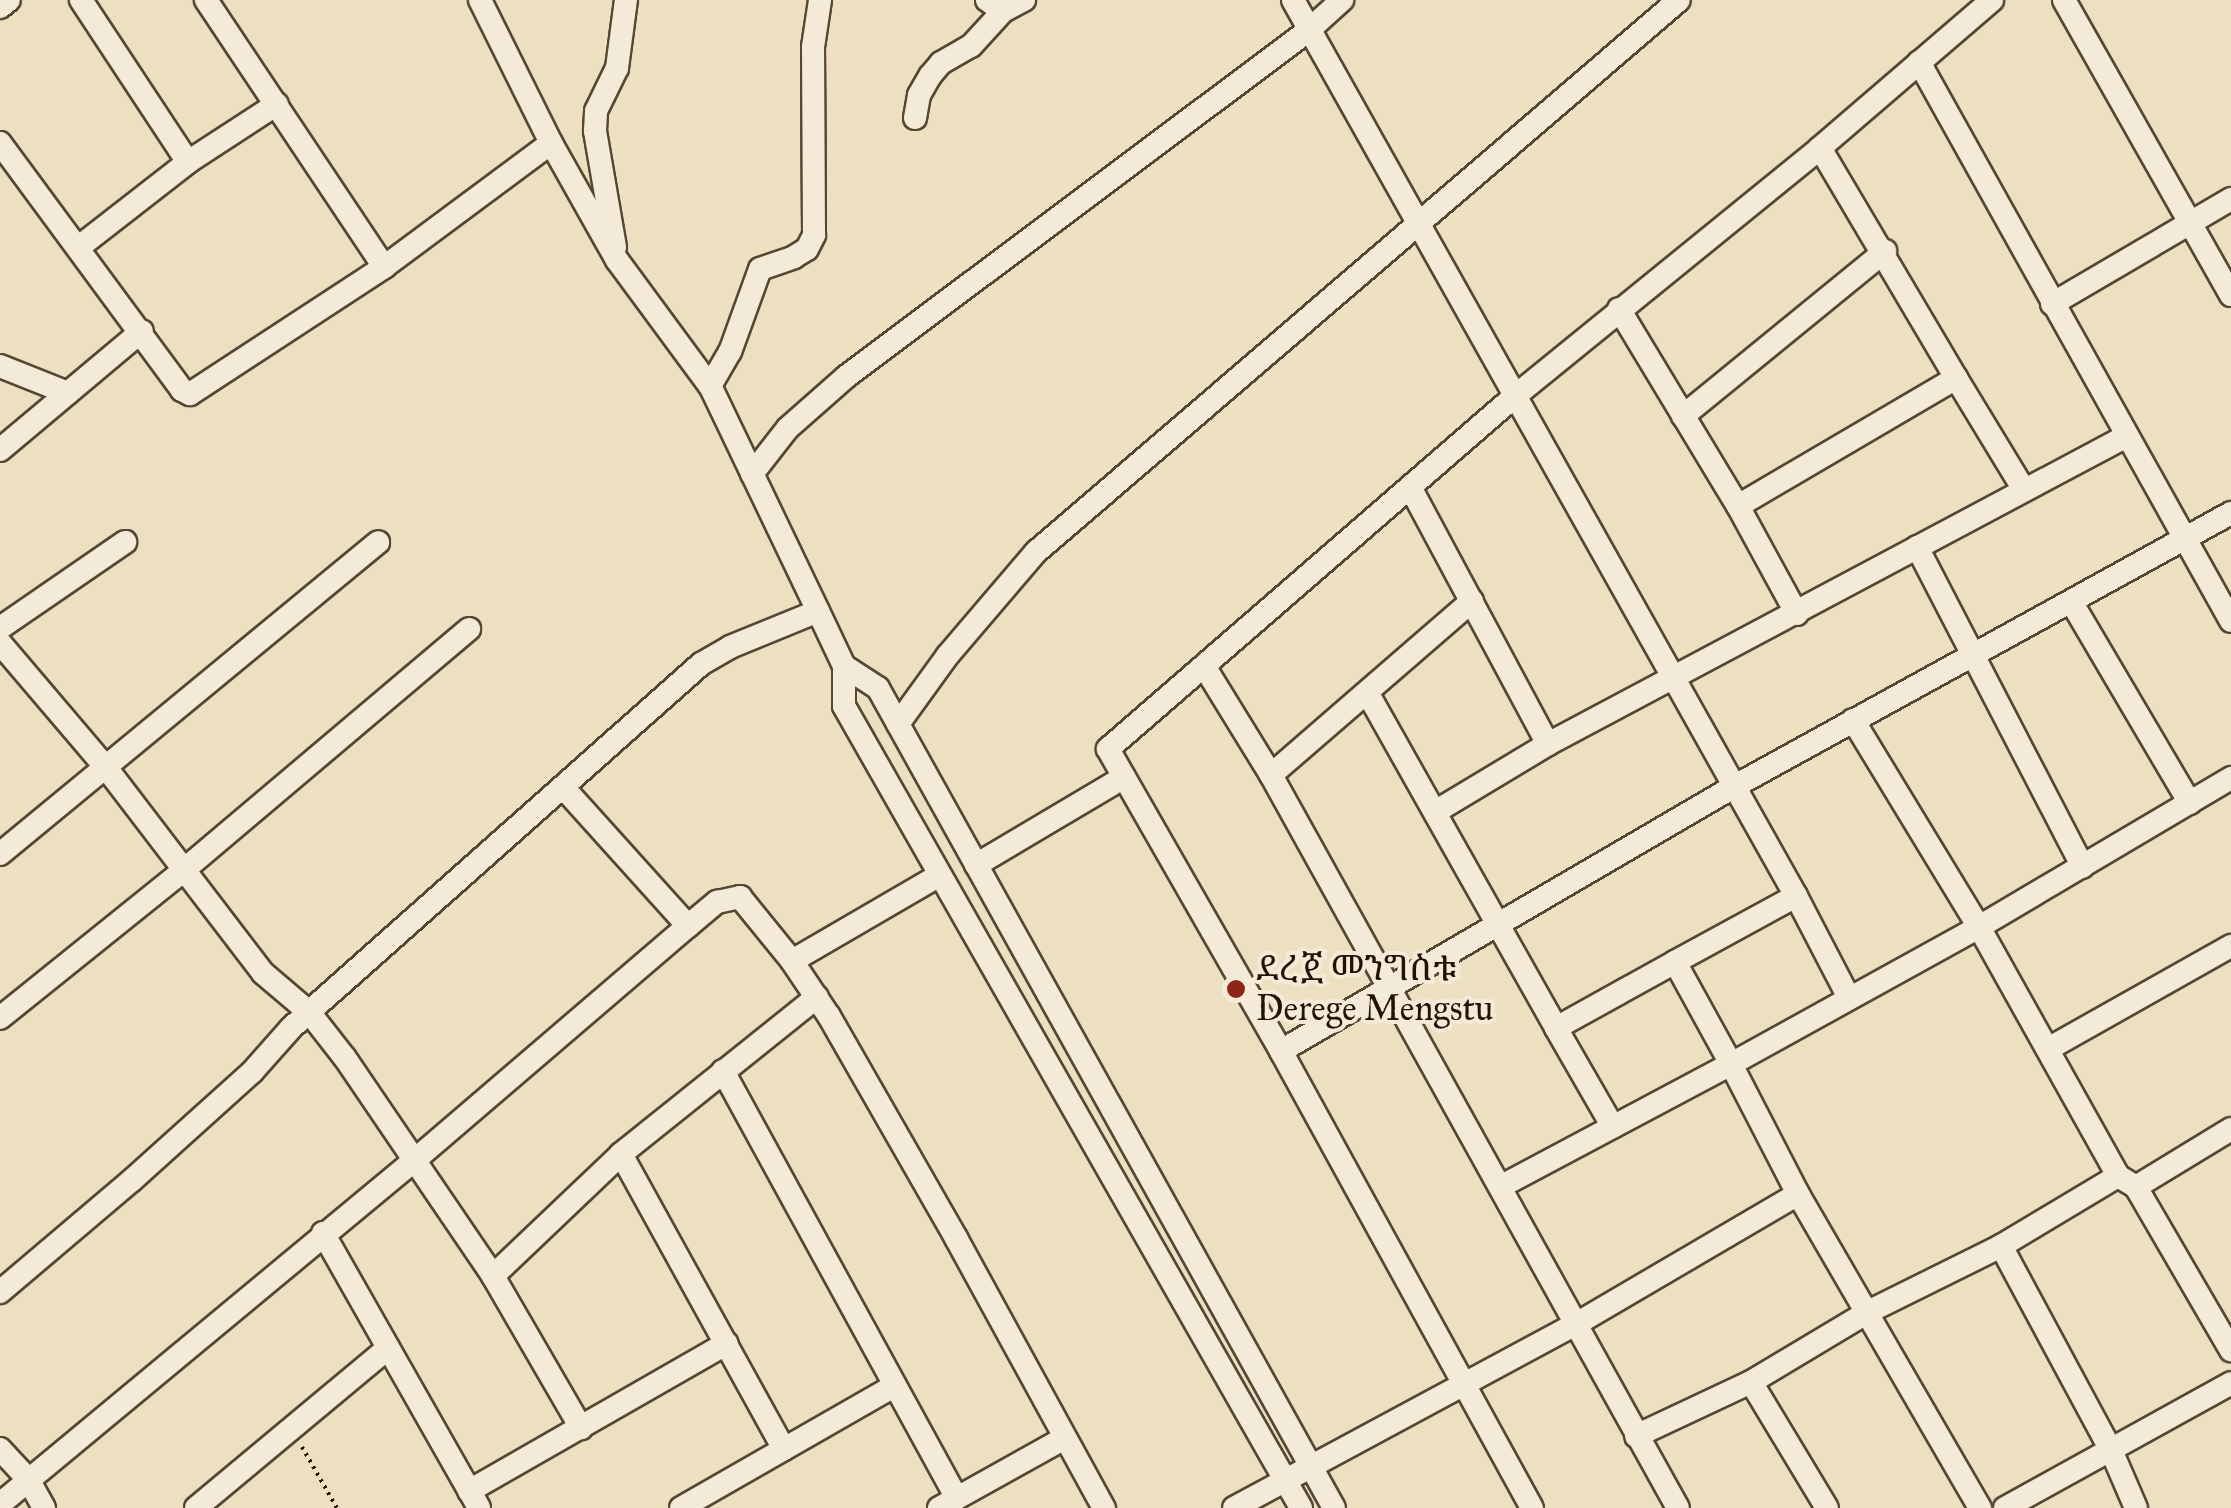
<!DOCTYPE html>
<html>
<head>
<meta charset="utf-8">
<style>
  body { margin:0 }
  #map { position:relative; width:2231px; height:1508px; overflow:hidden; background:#ece0c1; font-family:"IM FELL Great Primer","Noto Serif Ethiopic",serif }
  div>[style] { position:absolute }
  .path>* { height:4px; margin-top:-2px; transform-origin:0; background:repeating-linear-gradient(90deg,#211404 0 2.5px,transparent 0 7.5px) }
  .roads { filter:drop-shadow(2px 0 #544733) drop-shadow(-2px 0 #544733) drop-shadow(0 2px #544733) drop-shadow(0 -2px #544733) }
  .street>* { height:22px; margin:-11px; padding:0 11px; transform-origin:11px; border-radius:11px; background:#f3ebd7 }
  .dots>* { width:28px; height:28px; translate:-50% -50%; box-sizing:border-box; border:5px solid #f3ebd7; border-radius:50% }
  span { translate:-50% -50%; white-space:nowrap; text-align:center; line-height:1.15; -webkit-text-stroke:8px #f3ebd7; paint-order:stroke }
  .poi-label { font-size:35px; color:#211404 }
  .left { translate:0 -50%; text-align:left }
</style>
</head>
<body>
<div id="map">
  <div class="path">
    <i style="left:302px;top:1447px;width:70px;rotate:60.2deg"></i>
  </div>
  <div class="roads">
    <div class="street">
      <i style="left:81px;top:0;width:194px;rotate:56.6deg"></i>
      <i style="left:206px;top:0;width:321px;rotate:56.3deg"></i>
      <i style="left:480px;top:0;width:160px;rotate:63.6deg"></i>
      <i style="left:551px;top:143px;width:134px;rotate:60.6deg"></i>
      <i style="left:617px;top:260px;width:157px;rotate:53.6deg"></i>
      <i style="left:987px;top:0;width:19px;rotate:35deg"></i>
      <i style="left:1003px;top:11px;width:24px;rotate:-28deg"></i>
      <i style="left:1293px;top:0;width:1028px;rotate:60.69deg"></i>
      <i style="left:1796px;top:896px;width:113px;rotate:62.5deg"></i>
      <i style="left:2064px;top:0;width:339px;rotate:60.5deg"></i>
      <i style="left:0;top:7px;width:11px;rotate:-38deg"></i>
      <i style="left:1919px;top:62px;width:640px;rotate:60.83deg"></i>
      <i style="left:915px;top:118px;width:23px;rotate:-80deg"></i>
      <i style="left:919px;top:95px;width:22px;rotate:-60deg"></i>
      <i style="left:930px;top:76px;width:17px;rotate:-50deg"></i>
      <i style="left:941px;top:63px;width:34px;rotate:-30deg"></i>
      <i style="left:971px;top:46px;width:47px;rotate:-47.6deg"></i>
      <i style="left:0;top:143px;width:307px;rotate:53.6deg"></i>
      <i style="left:182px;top:390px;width:9px;rotate:27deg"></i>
      <i style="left:190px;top:394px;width:232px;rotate:-33.2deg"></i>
      <i style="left:384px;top:267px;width:208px;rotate:-36.6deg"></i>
      <i style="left:79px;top:247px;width:138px;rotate:-37.9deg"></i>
      <i style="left:188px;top:162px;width:106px;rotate:-33.1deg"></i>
      <i style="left:615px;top:247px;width:118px;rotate:-99.8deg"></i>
      <i style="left:595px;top:131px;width:20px;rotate:-87deg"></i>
      <i style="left:596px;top:111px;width:48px;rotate:-64deg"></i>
      <i style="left:617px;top:68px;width:69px;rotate:-82.5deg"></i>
      <i style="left:2052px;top:304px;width:208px;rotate:-30.4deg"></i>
      <i style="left:1619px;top:309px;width:230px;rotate:58.9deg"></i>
      <i style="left:1738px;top:506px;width:123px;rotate:61.4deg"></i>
      <i style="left:0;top:366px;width:73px;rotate:21.7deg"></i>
      <i style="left:1956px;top:378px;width:129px;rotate:58.7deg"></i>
      <i style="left:1683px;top:416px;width:261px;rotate:-39.2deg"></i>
      <i style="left:0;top:450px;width:185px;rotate:-40deg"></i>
      <i style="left:752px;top:474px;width:58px;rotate:-52deg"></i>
      <i style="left:788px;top:428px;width:79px;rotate:-41.4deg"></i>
      <i style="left:847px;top:376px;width:577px;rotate:-36.83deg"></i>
      <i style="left:1309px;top:30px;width:45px;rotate:-42.3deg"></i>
      <i style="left:1410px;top:487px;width:292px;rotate:61.8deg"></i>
      <i style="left:1548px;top:744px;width:654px;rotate:-28.02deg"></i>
      <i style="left:1738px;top:506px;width:253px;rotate:-30.4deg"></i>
      <i style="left:1956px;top:378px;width:267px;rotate:-120.6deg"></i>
      <i style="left:1917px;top:547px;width:360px;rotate:62.6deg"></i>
      <i style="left:2072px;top:603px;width:232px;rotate:59.5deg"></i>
      <i style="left:818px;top:611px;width:250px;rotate:-115.6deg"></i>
      <i style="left:710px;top:386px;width:39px;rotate:-60deg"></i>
      <i style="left:730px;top:352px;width:88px;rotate:-70.1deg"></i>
      <i style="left:760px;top:269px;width:36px;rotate:-19deg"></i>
      <i style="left:794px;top:257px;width:15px;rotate:-32deg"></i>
      <i style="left:807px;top:249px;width:16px;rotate:-63deg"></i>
      <i style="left:814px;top:235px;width:188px;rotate:-90.3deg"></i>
      <i style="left:813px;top:47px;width:48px;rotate:-81.5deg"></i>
      <i style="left:0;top:628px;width:152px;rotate:-34.5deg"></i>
      <i style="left:0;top:643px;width:160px;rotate:49.6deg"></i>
      <i style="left:104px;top:765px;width:262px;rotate:52.6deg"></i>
      <i style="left:263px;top:973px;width:60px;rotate:40.3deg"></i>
      <i style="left:309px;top:1012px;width:58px;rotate:52deg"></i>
      <i style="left:345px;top:1058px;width:263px;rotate:55.8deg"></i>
      <i style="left:493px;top:1276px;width:176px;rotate:59.9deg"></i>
      <i style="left:844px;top:666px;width:40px;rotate:32.9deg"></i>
      <i style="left:878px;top:688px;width:938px;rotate:60.92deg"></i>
      <i style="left:1204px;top:666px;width:128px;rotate:58.4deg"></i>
      <i style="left:1271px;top:775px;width:838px;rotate:60.96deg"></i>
      <i style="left:1368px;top:694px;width:383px;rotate:60.6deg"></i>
      <i style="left:1556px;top:1028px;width:136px;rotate:-29deg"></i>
      <i style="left:1675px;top:962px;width:116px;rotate:61.2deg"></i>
      <i style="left:1731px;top:1064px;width:259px;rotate:152deg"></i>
      <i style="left:1853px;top:720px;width:242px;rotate:58.7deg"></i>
      <i style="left:1979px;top:927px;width:293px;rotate:-30.6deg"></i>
      <i style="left:898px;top:724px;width:85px;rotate:-54.1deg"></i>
      <i style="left:948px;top:655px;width:135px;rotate:-49.5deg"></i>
      <i style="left:1036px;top:552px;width:847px;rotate:-40.65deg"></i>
      <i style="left:1271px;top:775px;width:266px;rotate:-40.9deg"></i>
      <i style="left:1435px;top:812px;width:132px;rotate:-31deg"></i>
      <i style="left:0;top:854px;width:490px;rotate:-39.5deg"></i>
      <i style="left:976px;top:865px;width:172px;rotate:-30.7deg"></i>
      <i style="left:688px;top:926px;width:38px;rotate:-40deg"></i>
      <i style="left:717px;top:902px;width:24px;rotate:-12deg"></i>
      <i style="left:740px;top:897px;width:82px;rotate:50.9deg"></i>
      <i style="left:792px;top:961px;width:66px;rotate:56.1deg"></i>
      <i style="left:829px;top:1016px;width:256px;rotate:60.2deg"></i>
      <i style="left:956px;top:1238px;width:308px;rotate:61.3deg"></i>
      <i style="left:792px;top:961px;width:171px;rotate:-30.2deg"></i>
      <i style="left:1675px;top:962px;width:138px;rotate:-28.6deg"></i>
      <i style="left:0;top:1018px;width:238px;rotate:-38.8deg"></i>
      <i style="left:185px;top:869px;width:372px;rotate:-40.2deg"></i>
      <i style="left:1556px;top:1028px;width:114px;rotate:60.1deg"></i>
      <i style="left:2048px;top:1049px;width:210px;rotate:-29.4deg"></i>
      <i style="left:1281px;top:1051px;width:526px;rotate:-30.27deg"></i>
      <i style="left:1735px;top:786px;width:566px;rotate:-28.83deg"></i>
      <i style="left:723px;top:1071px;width:487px;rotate:61.3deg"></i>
      <i style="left:621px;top:1154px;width:337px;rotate:61.1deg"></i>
      <i style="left:2136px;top:1187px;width:111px;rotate:-31.4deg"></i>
      <i style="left:323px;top:1233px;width:316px;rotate:60.4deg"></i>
      <i style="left:2001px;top:1246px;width:232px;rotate:61.7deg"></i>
      <i style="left:2111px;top:1450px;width:63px;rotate:66.7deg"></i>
      <i style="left:493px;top:1276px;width:177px;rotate:-43.6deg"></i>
      <i style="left:621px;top:1154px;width:251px;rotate:-38.7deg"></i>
      <i style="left:0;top:1292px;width:172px;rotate:-40.3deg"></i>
      <i style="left:131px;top:1181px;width:163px;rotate:-42deg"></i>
      <i style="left:252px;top:1072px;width:59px;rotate:-48.4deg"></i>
      <i style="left:291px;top:1028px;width:548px;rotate:-41.6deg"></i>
      <i style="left:701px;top:664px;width:34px;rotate:-30deg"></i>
      <i style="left:730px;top:647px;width:95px;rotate:-22.2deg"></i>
      <i style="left:818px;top:611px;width:61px;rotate:64.7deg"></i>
      <i style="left:844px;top:666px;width:40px;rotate:90deg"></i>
      <i style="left:844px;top:706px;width:923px;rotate:60.32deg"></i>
      <i style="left:1751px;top:1382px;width:147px;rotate:58.9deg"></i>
      <i style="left:1636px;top:1436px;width:127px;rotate:-25.2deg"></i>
      <i style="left:1751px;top:1382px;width:136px;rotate:-30.9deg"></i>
      <i style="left:1868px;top:1312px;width:148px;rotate:-26.4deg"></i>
      <i style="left:2001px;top:1246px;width:136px;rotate:-30.9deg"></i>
      <i style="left:2118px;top:1176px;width:21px;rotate:31deg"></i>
      <i style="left:2136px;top:1187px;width:189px;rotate:59.8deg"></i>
      <i style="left:0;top:1449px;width:41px;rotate:47deg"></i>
      <i style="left:28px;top:1479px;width:33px;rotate:61deg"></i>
      <i style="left:469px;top:1491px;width:297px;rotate:-29.8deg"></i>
      <i style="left:0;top:1504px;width:540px;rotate:-39.67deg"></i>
      <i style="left:416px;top:1159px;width:358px;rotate:-40.6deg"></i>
      <i style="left:688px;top:926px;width:187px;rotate:-132deg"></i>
      <i style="left:196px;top:1508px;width:250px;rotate:-39.8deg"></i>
      <i style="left:681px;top:1508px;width:245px;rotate:-29.8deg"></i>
      <i style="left:939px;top:1508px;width:144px;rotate:-29.1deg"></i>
      <i style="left:1234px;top:1508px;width:391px;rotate:-28.3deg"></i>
      <i style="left:1578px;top:1323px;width:255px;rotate:-30.4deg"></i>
      <i style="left:1532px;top:1508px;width:521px;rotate:-118.78deg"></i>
      <i style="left:1281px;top:1051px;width:348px;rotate:-119.8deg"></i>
      <i style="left:1108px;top:749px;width:539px;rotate:-40.94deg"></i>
      <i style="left:1515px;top:396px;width:393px;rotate:-39.1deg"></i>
      <i style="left:1820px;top:148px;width:227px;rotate:-40.7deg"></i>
      <i style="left:1980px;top:1508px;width:363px;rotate:-120.1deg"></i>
      <i style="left:1798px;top:1194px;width:146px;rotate:-117.3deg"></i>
      <i style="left:1731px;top:1064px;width:283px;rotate:-28.9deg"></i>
      <i style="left:1979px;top:927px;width:285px;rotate:60.8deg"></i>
      <i style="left:2005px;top:1508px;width:258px;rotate:-28.9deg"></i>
    </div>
  </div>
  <div class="dots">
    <i style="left:1236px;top:989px;background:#8f2418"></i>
  </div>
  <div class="poi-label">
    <span class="left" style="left:1256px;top:989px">ደረጀ መንግስቱ<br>Derege Mengstu</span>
  </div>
</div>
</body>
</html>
